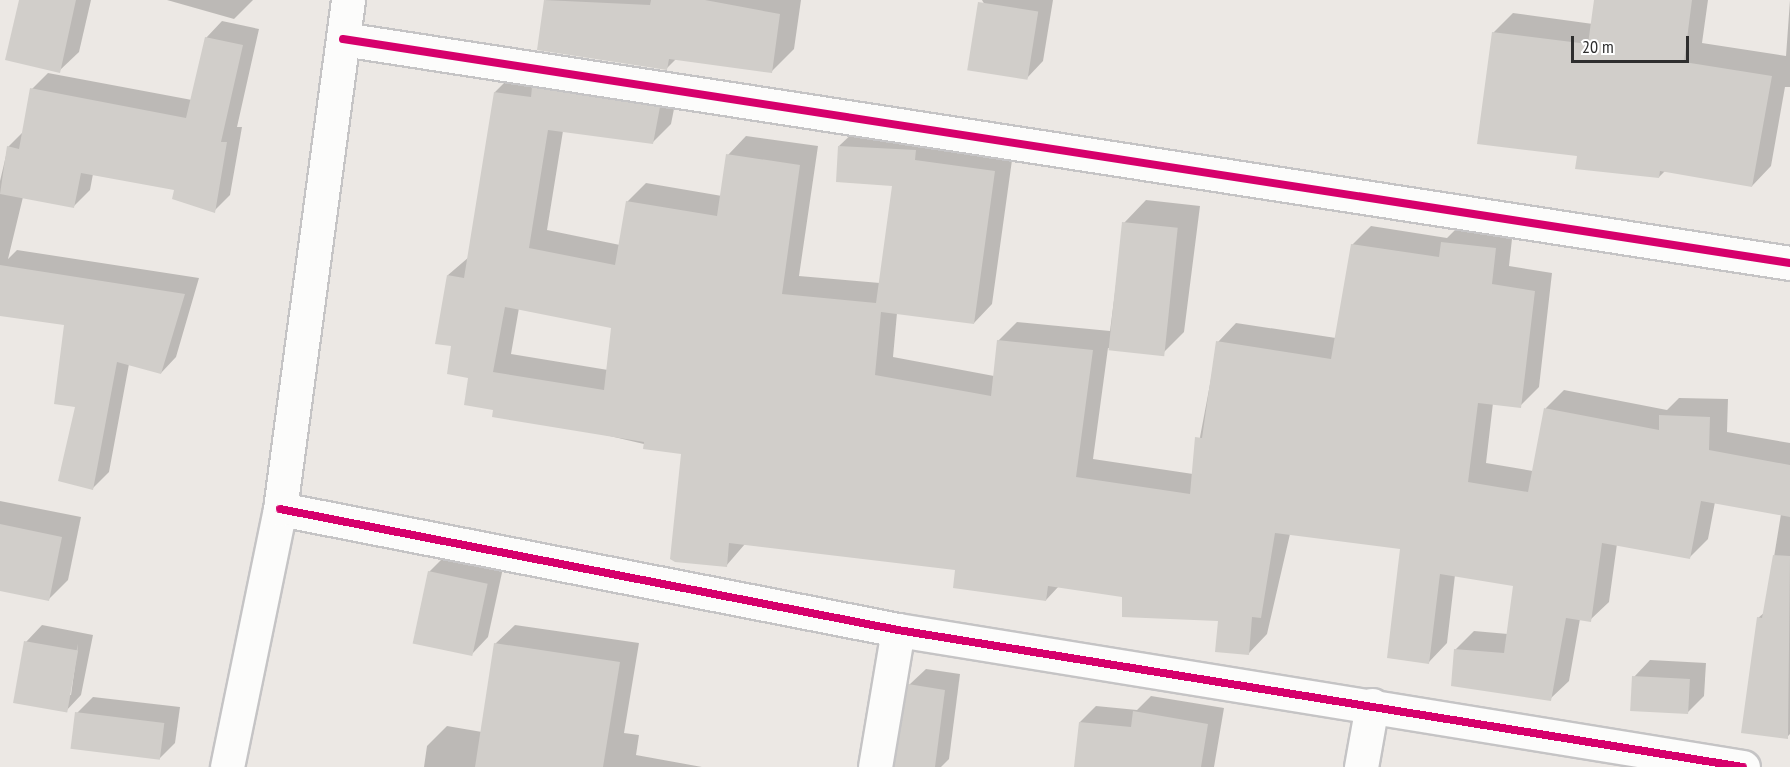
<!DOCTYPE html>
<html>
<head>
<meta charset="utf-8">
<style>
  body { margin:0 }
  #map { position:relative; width:1790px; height:767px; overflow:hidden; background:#ece8e4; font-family:"PT Sans Narrow",sans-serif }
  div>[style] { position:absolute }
  .shadow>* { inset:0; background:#0003 }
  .building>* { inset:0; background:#d1ceca; transform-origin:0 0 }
  .roads { filter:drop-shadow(2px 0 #c5c4c5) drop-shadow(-2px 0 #c5c4c5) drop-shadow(0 2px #c5c4c5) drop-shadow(0 -2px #c5c4c5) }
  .minor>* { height:33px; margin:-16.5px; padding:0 16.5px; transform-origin:16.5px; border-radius:16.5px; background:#fcfcfb }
  .cycleway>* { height:8px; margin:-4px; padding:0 4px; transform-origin:4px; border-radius:4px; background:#d6006c }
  span { translate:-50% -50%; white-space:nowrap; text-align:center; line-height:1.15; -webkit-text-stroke:4.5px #fff; paint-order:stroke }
  .scale { position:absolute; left:1571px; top:36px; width:118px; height:27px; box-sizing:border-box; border:3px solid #2e2e2e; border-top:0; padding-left:8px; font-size:18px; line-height:21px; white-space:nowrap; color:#2e2e2e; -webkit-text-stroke:4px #fff; paint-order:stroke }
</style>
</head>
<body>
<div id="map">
  <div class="shadow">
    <i style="clip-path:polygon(20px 0,91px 0,79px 52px,59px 71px)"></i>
    <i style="clip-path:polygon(167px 0,253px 0,234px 19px)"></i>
    <i style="clip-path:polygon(546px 0,801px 0,794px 49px,771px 72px,676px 59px,666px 69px,539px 49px)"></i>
    <i style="clip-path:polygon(982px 0,1053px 0,1043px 61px,1027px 78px)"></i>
    <i style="clip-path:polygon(1598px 0,1708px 0,1702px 43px,1786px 56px,1790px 0,1790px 87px,1785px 87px,1771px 166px,1752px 186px,1665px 171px,1659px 177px,1578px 155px,1493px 33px,1513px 13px,1593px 24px)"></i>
    <i style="clip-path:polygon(222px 21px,259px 29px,237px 127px,242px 127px,230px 195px,214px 211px,176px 189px,93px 174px,90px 190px,73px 207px,23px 197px,8px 259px,17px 250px,199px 278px,176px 357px,161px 373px,129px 364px,109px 472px,93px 488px,66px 324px,0 314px,0 181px,8px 147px,24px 131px,32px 89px,48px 73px,192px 100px,206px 38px)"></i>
    <i style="clip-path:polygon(evenodd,513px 74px,678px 89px,671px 124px,653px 142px,563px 131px,547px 230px,620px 245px,627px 202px,646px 183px,722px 196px,728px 155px,746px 136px,818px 146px,799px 276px,880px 283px,893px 184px,839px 146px,858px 128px,1013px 153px,992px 304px,974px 323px,897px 313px,893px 357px,994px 376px,998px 341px,1017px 322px,1110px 331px,1124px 223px,1146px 200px,1200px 206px,1184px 332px,1161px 355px,1108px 348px,1093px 459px,1193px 474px,1218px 342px,1236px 323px,1336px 338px,1352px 245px,1371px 226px,1447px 238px,1461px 224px,1513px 230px,1509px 266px,1552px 273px,1539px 387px,1520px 406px,1493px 403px,1486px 463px,1533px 471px,1546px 408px,1564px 390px,1667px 410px,1679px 398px,1728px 399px,1727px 432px,1790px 443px,1790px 734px,1787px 737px,1758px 618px,1765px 612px,1781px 514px,1715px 502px,1708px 539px,1689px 558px,1617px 544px,1609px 602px,1590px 620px,1580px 619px,1569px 681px,1550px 699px,1455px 650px,1474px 631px,1508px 634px,1514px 585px,1455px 575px,1447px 643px,1429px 662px,1401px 547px,1290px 534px,1267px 634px,1249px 653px,1219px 619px,1123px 595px,1059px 586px,1046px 600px,957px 569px,745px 544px,726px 566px,682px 453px,495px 409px,453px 345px,448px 275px,469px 257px,495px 92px,513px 74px,519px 308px,612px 327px,608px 370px,511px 354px,519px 308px)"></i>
    <i style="clip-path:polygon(0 501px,81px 517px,68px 580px,49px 599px,0 590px)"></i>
    <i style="clip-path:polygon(445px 556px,503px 568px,488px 637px,472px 654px,429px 572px)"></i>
    <i style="clip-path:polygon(evenodd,42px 625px,93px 635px,81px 695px,65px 712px,26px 642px,42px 625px,78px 644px,71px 695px,68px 695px,78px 644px)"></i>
    <i style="clip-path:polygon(515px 625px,639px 643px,624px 733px,639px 735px,636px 755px,702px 767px,424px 767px,427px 746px,447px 726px,482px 732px,495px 644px)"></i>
    <i style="clip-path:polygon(1650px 660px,1706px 663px,1704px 696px,1688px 712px,1634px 677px)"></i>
    <i style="clip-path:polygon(926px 669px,960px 674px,949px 759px,941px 767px,895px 767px,909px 685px)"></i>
    <i style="clip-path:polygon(1151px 696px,1224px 708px,1214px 767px,1076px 767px,1080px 722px,1096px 706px,1137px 710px)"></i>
    <i style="clip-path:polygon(93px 697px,180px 707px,175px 743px,159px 759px,77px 713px)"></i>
  </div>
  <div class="building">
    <i style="clip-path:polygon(19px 0,76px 0,60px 73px,5px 60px)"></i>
    <i style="clip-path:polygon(544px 0,650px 5px,651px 0,705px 0,780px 14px,772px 73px,669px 59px,667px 70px,537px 50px)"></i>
    <i style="clip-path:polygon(1594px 0,1692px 0,1684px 62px,1772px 76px,1752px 187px,1660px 171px,1659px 178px,1575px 169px,1577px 156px,1477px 144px,1492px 32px,1588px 44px)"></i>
    <i style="left:978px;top:2px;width:61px;height:69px;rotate:9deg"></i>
    <i style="clip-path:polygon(205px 37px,243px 45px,221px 142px,227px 142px,215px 213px,172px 199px,174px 190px,81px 173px,74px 208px,0 194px,7px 146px,19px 149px,30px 88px,186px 118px)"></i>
    <i style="clip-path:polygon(evenodd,532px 87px,660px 107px,653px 144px,548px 130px,529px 248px,615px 265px,626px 201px,717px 216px,726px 154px,800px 165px,782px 294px,876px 303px,892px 186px,836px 182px,838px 146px,916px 150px,915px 160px,995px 171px,974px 324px,881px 312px,875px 375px,991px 396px,997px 340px,1093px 350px,1076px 477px,1190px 494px,1195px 437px,1202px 438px,1216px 341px,1331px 359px,1351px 244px,1439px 257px,1441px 242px,1496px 248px,1492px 284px,1535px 291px,1521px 408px,1478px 403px,1468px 482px,1528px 492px,1544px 408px,1659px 430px,1659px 415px,1710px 417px,1709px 450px,1790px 465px,1790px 517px,1701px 501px,1690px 559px,1602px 543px,1591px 622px,1566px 618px,1551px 701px,1451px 686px,1454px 649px,1504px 653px,1513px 586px,1440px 574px,1429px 664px,1387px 658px,1400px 549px,1275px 533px,1261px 618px,1252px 617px,1249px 655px,1215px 652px,1218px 621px,1122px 617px,1122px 597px,1048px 586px,1046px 601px,953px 588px,955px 570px,729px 543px,727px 567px,675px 562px,670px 559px,681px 454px,643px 449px,644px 442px,492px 417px,493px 410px,464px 405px,468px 378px,447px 374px,451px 346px,435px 344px,447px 275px,464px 278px,494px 92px,531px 97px,532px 87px,505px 307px,611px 328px,604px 390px,493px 372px,505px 307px)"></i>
    <i style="left:1122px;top:222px;width:56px;height:129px;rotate:6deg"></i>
    <i style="clip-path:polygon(0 265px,185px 294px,161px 374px,117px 362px,93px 490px,58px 481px,75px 407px,54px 404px,64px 325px,0 316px)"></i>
    <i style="clip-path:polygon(0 524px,62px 537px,49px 601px,0 591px)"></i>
    <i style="clip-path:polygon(1773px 555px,1790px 556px,1788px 739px,1741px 733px,1757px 617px,1762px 618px)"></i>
    <i style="left:428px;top:571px;width:61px;height:74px;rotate:12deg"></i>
    <i style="left:24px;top:641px;width:55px;height:63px;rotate:10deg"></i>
    <i style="clip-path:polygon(494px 643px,620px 662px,603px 767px,475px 767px)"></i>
    <i style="left:1632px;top:676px;width:58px;height:35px;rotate:3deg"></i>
    <i style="clip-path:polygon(908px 684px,945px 690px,935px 767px,894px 767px)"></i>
    <i style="clip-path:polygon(1133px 711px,1208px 724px,1201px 767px,1074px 767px,1079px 722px,1131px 727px)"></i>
    <i style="left:75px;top:712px;width:90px;height:37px;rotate:7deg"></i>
  </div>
  <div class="roads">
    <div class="minor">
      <i style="left:343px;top:39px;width:1464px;rotate:8.8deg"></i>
      <i style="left:280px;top:509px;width:630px;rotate:11.08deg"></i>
      <i style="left:898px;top:630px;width:856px;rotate:9.21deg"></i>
      <i style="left:227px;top:767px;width:263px;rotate:-78.4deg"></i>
      <i style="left:280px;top:509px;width:514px;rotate:-82.39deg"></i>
      <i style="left:875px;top:767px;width:139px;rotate:-80.5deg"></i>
      <i style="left:1361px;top:767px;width:63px;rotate:-79.9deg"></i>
    </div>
  </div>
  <div class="cycleway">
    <i style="left:343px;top:39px;width:1464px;rotate:8.8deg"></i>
    <i style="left:280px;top:509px;width:630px;rotate:11.08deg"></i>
    <i style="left:898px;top:630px;width:856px;rotate:9.21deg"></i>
  </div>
  <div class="scale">20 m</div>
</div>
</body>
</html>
